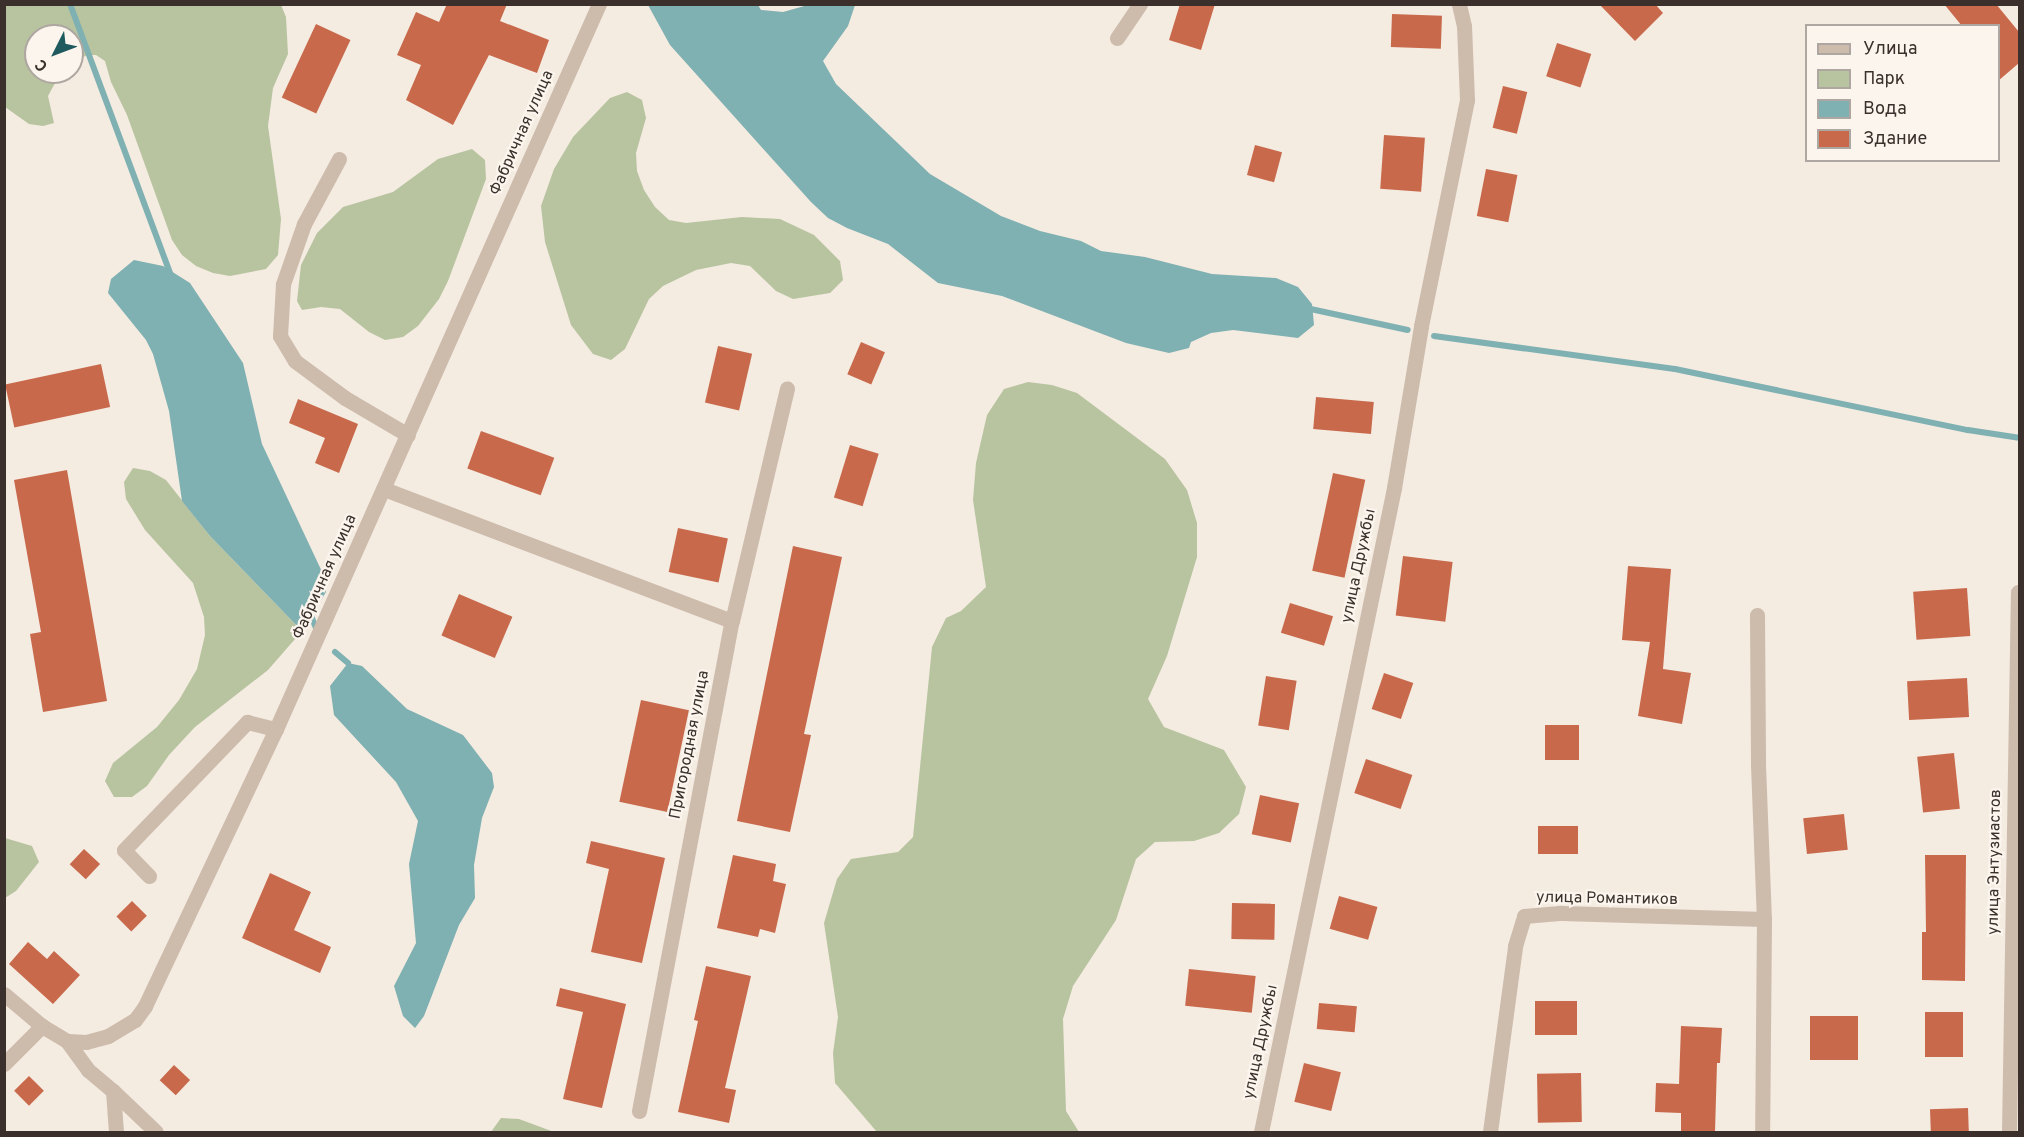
<!DOCTYPE html>
<html>
<head>
<meta charset="utf-8">
<style>
  body { margin:0 }
  #map { position:relative; width:2024px; height:1137px; overflow:hidden; background:#f4ebe1; font-family:Overpass,sans-serif }
  div>[style] { position:absolute }
  .green>* { inset:0; background:#b8c4a0 }
  .water>* { inset:0; background:#7fb0b2 }
  .stream>* { height:6px; margin:-3px; padding:0 3px; transform-origin:3px; border-radius:3px; background:#7fb0b2 }
  .building>* { inset:0; background:#c8694b; transform-origin:0 0 }
  .minor>* { height:15px; margin:-7.5px; padding:0 7.5px; transform-origin:7.5px; border-radius:7.5px; background:#cdbbac }
  span { translate:-50% -50%; white-space:nowrap; text-align:center; line-height:1.15; -webkit-text-stroke:4.5px #fbf5ee; paint-order:stroke }
  .street-label { font-size:16px; color:#3b302b }
  .frame { position:absolute; inset:0; border:6px solid #3b302b; pointer-events:none }
  .legend { position:absolute; left:1805px; top:24px; width:195px; height:138px; box-sizing:border-box; background:#fbf5ee; border:2px solid #aea6a0; margin:0; padding:8px 10px; list-style:none; font-size:18px; color:#3b302b }
  .legend li { display:flex; align-items:center; gap:12px; height:30px }
  .legend b { width:30px; border:2px solid #aea6a0 }
  .north { position:absolute; left:24px; top:24px; width:60px; height:60px; box-sizing:border-box; background:#fbf5ee; border:2px solid #aea6a0; border-radius:50%; rotate:228deg; font-size:16px; font-weight:700; line-height:24px; text-align:center; color:#3b302b }
  .north::after { content:''; display:block; margin:auto; width:21px; height:27px; background:#1f5a5e; clip-path:polygon(50% 0,100% 100%,50% 72%,0 100%) }
</style>
</head>
<body>
<div id="map">
  <div class="green">
    <i style="clip-path:polygon(4px 5px,281px 5px,286px 17px,288px 54px,273px 88px,268px 126px,281px 219px,278px 255px,266px 269px,230px 276px,213px 273px,196px 266px,182px 255px,172px 240px,127px 115px,111px 82px,105px 61px,96px 55px,87px 55px,72px 63px,72px 36px,36px 36px,36px 72px,61px 72px,48px 96px,54px 123px,43px 126px,29px 124px,5px 107px)"></i>
    <i style="clip-path:polygon(627px 92px,642px 100px,646px 118px,636px 153px,637px 171px,644px 190px,655px 207px,669px 220px,686px 223px,742px 217px,780px 219px,814px 235px,840px 261px,843px 280px,830px 293px,793px 299px,776px 291px,750px 266px,731px 263px,696px 270px,663px 286px,649px 299px,625px 349px,611px 360px,593px 354px,571px 325px,545px 242px,541px 206px,554px 169px,573px 137px,610px 98px)"></i>
    <i style="clip-path:polygon(472px 149px,485px 160px,486px 179px,448px 281px,439px 299px,418px 326px,403px 337px,385px 340px,369px 332px,340px 309px,321px 307px,302px 310px,297px 301px,301px 265px,317px 233px,343px 207px,393px 192px,438px 159px)"></i>
    <i style="clip-path:polygon(1028px 382px,1052px 385px,1077px 393px,1165px 459px,1187px 490px,1197px 523px,1197px 557px,1167px 656px,1148px 699px,1164px 727px,1224px 750px,1246px 787px,1239px 814px,1219px 833px,1194px 841px,1155px 842px,1136px 859px,1116px 920px,1073px 986px,1063px 1019px,1066px 1111px,1079px 1132px,877px 1132px,835px 1083px,833px 1053px,838px 1017px,824px 923px,837px 879px,851px 859px,898px 852px,913px 837px,932px 647px,946px 618px,961px 611px,986px 587px,973px 500px,976px 463px,987px 415px,1004px 389px)"></i>
    <i style="clip-path:polygon(133px 468px,150px 471px,166px 480px,210px 536px,302px 631px,268px 670px,195px 727px,169px 755px,147px 786px,132px 797px,114px 797px,105px 781px,113px 763px,157px 727px,179px 700px,197px 669px,205px 635px,204px 617px,193px 583px,145px 530px,126px 499px,124px 482px)"></i>
    <i style="clip-path:polygon(5px 838px,32px 846px,39px 862px,16px 891px,5px 898px)"></i>
    <i style="clip-path:polygon(501px 1118px,519px 1119px,554px 1132px,491px 1132px)"></i>
  </div>
  <div class="water">
    <i style="clip-path:polygon(648px 5px,758px 5px,761px 10px,783px 12px,808px 5px,855px 5px,848px 26px,823px 61px,836px 84px,930px 174px,1001px 216px,1040px 231px,1081px 241px,1101px 251px,1145px 257px,1212px 274px,1276px 278px,1298px 287px,1312px 304px,1314px 325px,1298px 338px,1233px 330px,1211px 333px,1191px 342px,1189px 348px,1169px 353px,1126px 343px,1002px 296px,938px 283px,888px 244px,847px 228px,828px 218px,811px 202px,670px 45px)"></i>
    <i style="clip-path:polygon(134px 260px,163px 266px,190px 283px,243px 363px,262px 444px,324px 576px,326px 592px,302px 631px,210px 536px,182px 501px,169px 411px,153px 354px,146px 340px,108px 293px,111px 279px)"></i>
    <i style="clip-path:polygon(348px 663px,362px 666px,407px 709px,463px 735px,492px 773px,494px 787px,482px 818px,474px 865px,475px 898px,459px 925px,424px 1016px,415px 1028px,403px 1016px,394px 986px,416px 943px,409px 864px,418px 821px,396px 782px,334px 715px,330px 686px)"></i>
  </div>
  <div class="stream">
    <i style="left:70px;top:4px;width:289px;rotate:69.6deg"></i>
    <i style="left:1306px;top:308px;width:104px;rotate:12.2deg"></i>
    <i style="left:1434px;top:336px;width:243px;rotate:7.8deg"></i>
    <i style="left:1675px;top:369px;width:299px;rotate:11.8deg"></i>
    <i style="left:1968px;top:430px;width:53px;rotate:8.7deg"></i>
    <i style="left:308px;top:609px;width:21px;rotate:67deg"></i>
    <i style="left:335px;top:652px;width:17px;rotate:40deg"></i>
  </div>
  <div class="building">
    <i style="clip-path:polygon(447px 4px,507px 4px,500px 21px,549px 40px,537px 73px,489px 55px,453px 125px,406px 100px,421px 65px,397px 55px,416px 12px,439px 22px)"></i>
    <i style="clip-path:polygon(1180px 4px,1215px 4px,1201px 50px,1169px 40px)"></i>
    <i style="clip-path:polygon(1599px 4px,1655px 4px,1663px 13px,1635px 41px)"></i>
    <i style="clip-path:polygon(1944px 4px,1996px 4px,2019px 32px,2019px 63px,1998px 81px,1998px 26px,1962px 26px)"></i>
    <i style="left:1392px;top:14px;width:50px;height:33px;rotate:2deg"></i>
    <i style="left:316px;top:24px;width:38px;height:81px;rotate:25deg"></i>
    <i style="left:1557px;top:43px;width:36px;height:35px;rotate:18deg"></i>
    <i style="left:1503px;top:86px;width:25px;height:43px;rotate:14deg"></i>
    <i style="left:1384px;top:135px;width:41px;height:54px;rotate:4deg"></i>
    <i style="left:1255px;top:145px;width:28px;height:31px;rotate:15deg"></i>
    <i style="left:1486px;top:169px;width:32px;height:48px;rotate:11deg"></i>
    <i style="left:861px;top:342px;width:26px;height:35px;rotate:23deg"></i>
    <i style="left:718px;top:346px;width:35px;height:58px;rotate:13deg"></i>
    <i style="left:101px;top:364px;width:44px;height:98px;rotate:78deg"></i>
    <i style="left:1316px;top:397px;width:58px;height:32px;rotate:5deg"></i>
    <i style="clip-path:polygon(298px 399px,358px 424px,339px 473px,315px 463px,325px 438px,289px 423px)"></i>
    <i style="left:481px;top:431px;width:78px;height:40px;rotate:20deg"></i>
    <i style="left:850px;top:445px;width:30px;height:55px;rotate:17deg"></i>
    <i style="clip-path:polygon(67px 470px,107px 701px,43px 712px,30px 634px,41px 632px,14px 480px)"></i>
    <i style="left:1333px;top:473px;width:33px;height:100px;rotate:12deg"></i>
    <i style="left:678px;top:528px;width:51px;height:45px;rotate:12deg"></i>
    <i style="clip-path:polygon(793px 546px,842px 557px,804px 734px,811px 735px,790px 832px,737px 821px)"></i>
    <i style="left:1403px;top:556px;width:50px;height:60px;rotate:7deg"></i>
    <i style="clip-path:polygon(1628px 566px,1671px 569px,1663px 669px,1691px 673px,1682px 724px,1638px 716px,1650px 642px,1622px 640px)"></i>
    <i style="left:1967px;top:588px;width:48px;height:54px;rotate:86deg"></i>
    <i style="left:459px;top:594px;width:58px;height:45px;rotate:23deg"></i>
    <i style="left:1290px;top:603px;width:45px;height:31px;rotate:17deg"></i>
    <i style="left:1384px;top:673px;width:31px;height:38px;rotate:19deg"></i>
    <i style="left:1266px;top:676px;width:31px;height:50px;rotate:9deg"></i>
    <i style="left:1967px;top:678px;width:39px;height:60px;rotate:87deg"></i>
    <i style="left:641px;top:700px;width:49px;height:104px;rotate:12deg"></i>
    <i style="left:1579px;top:725px;width:35px;height:34px;rotate:90deg"></i>
    <i style="left:1954px;top:753px;width:56px;height:37px;rotate:84deg"></i>
    <i style="left:1366px;top:759px;width:49px;height:36px;rotate:19deg"></i>
    <i style="left:1260px;top:795px;width:40px;height:40px;rotate:12deg"></i>
    <i style="left:1844px;top:814px;width:36px;height:41px;rotate:84deg"></i>
    <i style="left:1538px;top:826px;width:40px;height:28px"></i>
    <i style="clip-path:polygon(591px 841px,665px 858px,642px 963px,591px 952px,609px 869px,586px 863px)"></i>
    <i style="left:84px;top:849px;width:22px;height:21px;rotate:43deg"></i>
    <i style="clip-path:polygon(733px 855px,776px 864px,773px 881px,786px 884px,775px 933px,760px 929px,758px 937px,717px 928px)"></i>
    <i style="clip-path:polygon(1925px 855px,1966px 855px,1965px 981px,1922px 980px,1922px 932px,1926px 932px)"></i>
    <i style="clip-path:polygon(270px 873px,311px 892px,294px 930px,331px 947px,320px 973px,242px 938px)"></i>
    <i style="left:1339px;top:896px;width:40px;height:34px;rotate:16deg"></i>
    <i style="left:132px;top:901px;width:21px;height:22px;rotate:45deg"></i>
    <i style="left:1232px;top:903px;width:43px;height:36px;rotate:1deg"></i>
    <i style="clip-path:polygon(28px 942px,47px 959px,54px 951px,80px 975px,53px 1004px,9px 964px)"></i>
    <i style="clip-path:polygon(706px 966px,751px 976px,725px 1088px,736px 1090px,729px 1123px,678px 1112px,698px 1021px,694px 1020px)"></i>
    <i style="left:1189px;top:969px;width:67px;height:37px;rotate:6deg"></i>
    <i style="clip-path:polygon(560px 988px,626px 1004px,602px 1108px,563px 1099px,583px 1012px,556px 1006px)"></i>
    <i style="left:1577px;top:1001px;width:34px;height:42px;rotate:90deg"></i>
    <i style="left:1319px;top:1003px;width:38px;height:26px;rotate:5deg"></i>
    <i style="left:1925px;top:1012px;width:38px;height:45px"></i>
    <i style="left:1810px;top:1016px;width:48px;height:44px"></i>
    <i style="clip-path:polygon(1681px 1026px,1722px 1028px,1720px 1063px,1717px 1063px,1715px 1132px,1681px 1132px,1681px 1113px,1655px 1112px,1656px 1083px,1679px 1084px)"></i>
    <i style="left:1304px;top:1063px;width:38px;height:40px;rotate:14deg"></i>
    <i style="left:174px;top:1065px;width:22px;height:21px;rotate:43deg"></i>
    <i style="left:1581px;top:1073px;width:49px;height:44px;rotate:89deg"></i>
    <i style="left:29px;top:1076px;width:21px;height:21px;rotate:45deg"></i>
    <i style="left:1968px;top:1108px;width:24px;height:38px;rotate:88deg"></i>
  </div>
  <div class="minor">
    <i style="left:1117px;top:38px;width:41px;rotate:-55.9deg"></i>
    <i style="left:339px;top:159px;width:74px;rotate:118.3deg"></i>
    <i style="left:304px;top:224px;width:64px;rotate:109.3deg"></i>
    <i style="left:283px;top:284px;width:52px;rotate:93.3deg"></i>
    <i style="left:280px;top:336px;width:29px;rotate:59deg"></i>
    <i style="left:295px;top:361px;width:62px;rotate:36.5deg"></i>
    <i style="left:345px;top:398px;width:73px;rotate:30.4deg"></i>
    <i style="left:384px;top:489px;width:372px;rotate:20.8deg"></i>
    <i style="left:1757px;top:615px;width:150px;rotate:89.6deg"></i>
    <i style="left:1758px;top:765px;width:154px;rotate:87.8deg"></i>
    <i style="left:1764px;top:919px;width:213px;rotate:90.5deg"></i>
    <i style="left:149px;top:876px;width:36px;rotate:-134deg"></i>
    <i style="left:124px;top:850px;width:178px;rotate:-46.1deg"></i>
    <i style="left:247px;top:722px;width:30px;rotate:14deg"></i>
    <i style="left:4px;top:994px;width:50px;rotate:40.1deg"></i>
    <i style="left:42px;top:1026px;width:29px;rotate:31deg"></i>
    <i style="left:67px;top:1041px;width:19px;rotate:3deg"></i>
    <i style="left:86px;top:1042px;width:23px;rotate:-15deg"></i>
    <i style="left:108px;top:1036px;width:31px;rotate:-31deg"></i>
    <i style="left:135px;top:1020px;width:17px;rotate:-54deg"></i>
    <i style="left:145px;top:1006px;width:306px;rotate:-64.7deg"></i>
    <i style="left:276px;top:729px;width:794px;rotate:-65.99deg"></i>
    <i style="left:67px;top:1041px;width:36px;rotate:54deg"></i>
    <i style="left:88px;top:1070px;width:33px;rotate:40deg"></i>
    <i style="left:113px;top:1091px;width:41px;rotate:85.8deg"></i>
    <i style="left:4px;top:1064px;width:54px;rotate:-45deg"></i>
    <i style="left:113px;top:1091px;width:59px;rotate:43.6deg"></i>
    <i style="left:639px;top:1111px;width:499px;rotate:-79.3deg"></i>
    <i style="left:732px;top:621px;width:239px;rotate:-76.7deg"></i>
    <i style="left:1261px;top:1132px;width:658px;rotate:-78.33deg"></i>
    <i style="left:1394px;top:488px;width:164px;rotate:-80.5deg"></i>
    <i style="left:1421px;top:326px;width:231px;rotate:-78.5deg"></i>
    <i style="left:1467px;top:100px;width:74px;rotate:-92.3deg"></i>
    <i style="left:1464px;top:26px;width:23px;rotate:-103deg"></i>
    <i style="left:1490px;top:1132px;width:188px;rotate:-82.3deg"></i>
    <i style="left:1515px;top:946px;width:31px;rotate:-73deg"></i>
    <i style="left:1524px;top:916px;width:38px;rotate:-5deg"></i>
    <i style="left:1562px;top:913px;width:202px;rotate:1.7deg"></i>
    <i style="left:2009px;top:1132px;width:540px;rotate:-89.05deg"></i>
  </div>
  <div class="street-label">
    <span style="left:522px;top:133px;rotate:-66deg">Фабричная улица</span>
    <span style="left:1359px;top:566px;rotate:-78deg">улица Дружбы</span>
    <span style="left:325px;top:577px;rotate:-66deg">Фабричная улица</span>
    <span style="left:690px;top:745px;rotate:-79deg">Пригородная улица</span>
    <span style="left:1995px;top:862px;rotate:-89deg">улица Энтузиастов</span>
    <span style="left:1607px;top:899px;rotate:1deg">улица Романтиков</span>
    <span style="left:1261px;top:1042px;rotate:-78deg">улица Дружбы</span>
  </div>
  <div class="frame"></div>
  <ul class="legend">
  <li><b style="height:8px;background:#cdbbac"></b>Улица</li>
  <li><b style="height:16px;background:#b8c4a0"></b>Парк</li>
  <li><b style="height:16px;background:#7fb0b2"></b>Вода</li>
  <li><b style="height:16px;background:#c8694b"></b>Здание</li>
  </ul>
  <div class="north">С</div>
</div>
</body>
</html>
